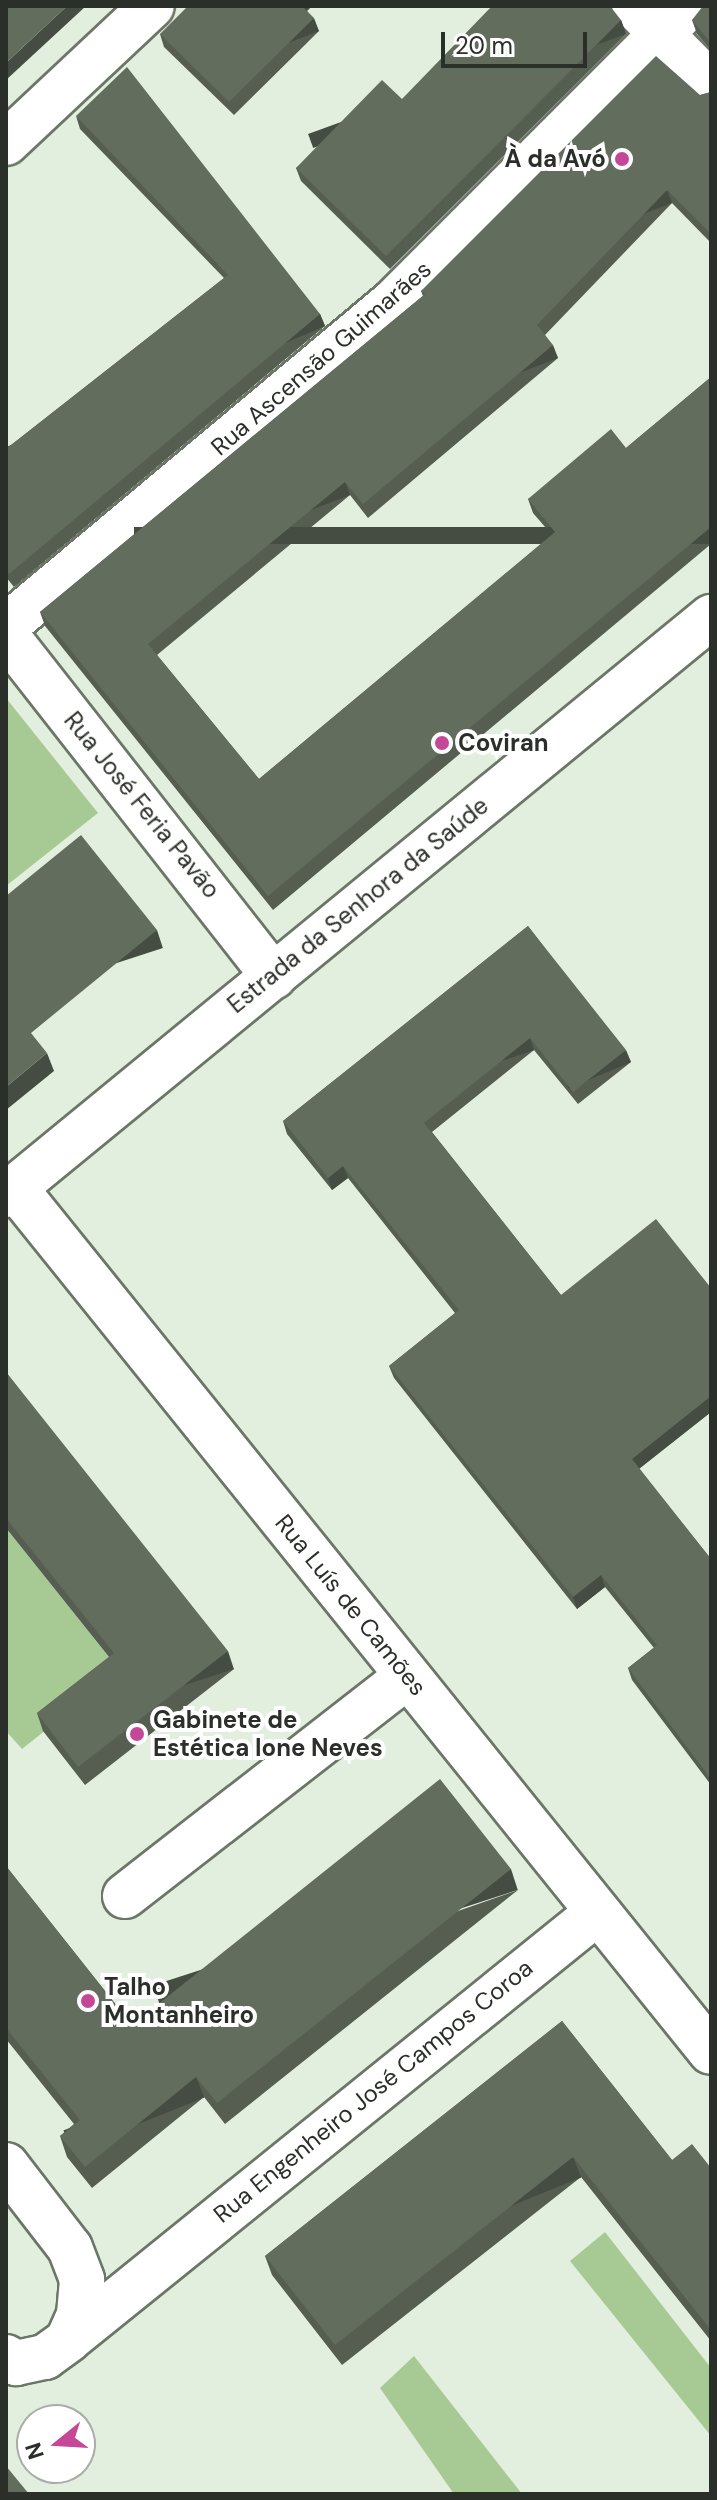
<!DOCTYPE html>
<html>
<head>
<meta charset="utf-8">
<style>
  body { margin:0 }
  #map { position:relative; width:717px; height:2500px; overflow:hidden; background:#e3efde; font-family:"DM Sans",sans-serif }
  div>[style] { position:absolute }
  .green>* { inset:0; background:#a7ca95 }
  .roads { filter:drop-shadow(2px 0 #6c7667) drop-shadow(-2px 0 #6c7667) drop-shadow(0 2px #6c7667) drop-shadow(0 -2px #6c7667) }
  .minor>* { height:44px; margin:-22px; padding:0 22px; transform-origin:22px; border-radius:22px; background:#fff }
  .tertiary>* { height:44px; margin:-22px; padding:0 22px; transform-origin:22px; border-radius:22px; background:#fff }
  .wall>* { inset:0; background:#555e51 }
  .shaded-wall>* { inset:0; background:#454c42; transform-origin:0 0 }
  .building>* { inset:0; background:#636d5e }
  .dots>* { width:22px; height:22px; translate:-50% -50%; box-sizing:border-box; border:4px solid #fff; border-radius:50% }
  span { translate:-50% -50%; white-space:nowrap; text-align:center; line-height:1.15; -webkit-text-stroke:8px #fff; paint-order:stroke }
  .poi-label { font-size:24px; color:#2b2f29; font-weight:700 }
  .right { translate:-100% -50%; text-align:right }
  .left { translate:0 -50%; text-align:left }
  .street-label { font-size:24px; color:#2b2f29 }
  .frame { position:absolute; inset:0; border:8px solid #2b2f29; pointer-events:none }
  .north { position:absolute; left:16px; top:2404px; width:80px; height:80px; box-sizing:border-box; background:#fff; border:2px solid #aaaca9; border-radius:50%; rotate:252deg; font-size:22px; font-weight:700; line-height:32px; text-align:center; color:#2b2f29 }
  .north::after { content:''; display:block; margin:auto; width:28px; height:36px; background:#c54898; clip-path:polygon(50% 0,100% 100%,50% 72%,0 100%) }
  .scale { position:absolute; left:441px; top:32px; width:146px; height:36px; box-sizing:border-box; border:4px solid #2b2f29; border-top:0; padding-left:10px; font-size:24px; line-height:28px; white-space:nowrap; color:#2b2f29; -webkit-text-stroke:6px #fff; paint-order:stroke }
</style>
</head>
<body>
<div id="map">
  <div class="green">
    <i style="clip-path:polygon(6px 698px,98px 813px,6px 886px)"></i>
    <i style="clip-path:polygon(6px 1528px,120px 1671px,22px 1749px,6px 1731px)"></i>
    <i style="clip-path:polygon(605px 2232px,711px 2368px,711px 2436px,570px 2261px)"></i>
    <i style="clip-path:polygon(414px 2356px,522px 2494px,454px 2494px,380px 2388px)"></i>
  </div>
  <div class="roads">
    <div class="minor">
      <i style="left:634px;top:6px;width:110px;rotate:45.4deg"></i>
      <i style="left:6px;top:143px;width:200px;rotate:-43.2deg"></i>
      <i style="left:6px;top:626px;width:505px;rotate:-39.94deg"></i>
      <i style="left:393px;top:302px;width:419px;rotate:-45deg"></i>
      <i style="left:6px;top:635px;width:434px;rotate:51.9deg"></i>
      <i style="left:15px;top:1188px;width:1109px;rotate:51.15deg"></i>
      <i style="left:125px;top:1896px;width:358px;rotate:-37.9deg"></i>
      <i style="left:6px;top:2165px;width:105px;rotate:52.4deg"></i>
      <i style="left:70px;top:2248px;width:34px;rotate:69deg"></i>
      <i style="left:82px;top:2280px;width:35px;rotate:95deg"></i>
      <i style="left:79px;top:2315px;width:27px;rotate:114deg"></i>
      <i style="left:6px;top:2357px;width:12px;rotate:31deg"></i>
      <i style="left:16px;top:2363px;width:30px;rotate:-12deg"></i>
      <i style="left:45px;top:2357px;width:29px;rotate:-36deg"></i>
      <i style="left:68px;top:2340px;width:681px;rotate:-38.92deg"></i>
    </div>
    <div class="tertiary">
      <i style="left:6px;top:1195px;width:912px;rotate:-39.35deg"></i>
    </div>
  </div>
  <div class="wall">
    <i style="clip-path:polygon(312px 6px,307px 11px,319px 31px,234px 115px,164px 47px,160px 34px)"></i>
    <i style="clip-path:polygon(711px 6px,711px 50px,697px 34px,692px 20px)"></i>
    <i style="clip-path:polygon(621px 20px,626px 34px,390px 269px,301px 181px,296px 168px,402px 99px)"></i>
    <i style="clip-path:polygon(711px 92px,711px 243px,672px 203px,545px 335px,558px 358px,368px 518px,350px 495px,157px 655px,259px 779px,552px 535px,533px 513px,528px 499px,626px 448px,711px 377px,711px 544px,273px 910px,45px 626px,40px 612px,423px 296px,421px 291px,700px 95px)"></i>
    <i style="clip-path:polygon(76px 116px,320px 314px,325px 326px,14px 587px,6px 577px,6px 449px,224px 278px,80px 129px)"></i>
    <i style="clip-path:polygon(528px 926px,631px 1062px,578px 1104px,534px 1050px,432px 1132px,561px 1295px,711px 1288px,711px 1412px,639px 1469px,711px 1559px,711px 1785px,632px 1680px,628px 1668px,654px 1648px,605px 1587px,577px 1609px,394px 1378px,389px 1366px,455px 1313px,348px 1178px,332px 1190px,287px 1134px,283px 1121px)"></i>
    <i style="clip-path:polygon(6px 1372px,234px 1669px,85px 1785px,43px 1731px,37px 1713px,109px 1657px,6px 1528px)"></i>
    <i style="clip-path:polygon(6px 1866px,132px 2025px,518px 1890px,225px 2124px,204px 2097px,92px 2188px,67px 2157px,60px 2136px,74px 2124px,6px 2039px)"></i>
    <i style="clip-path:polygon(562px 2021px,672px 2160px,711px 2168px,711px 2341px,581px 2177px,342px 2365px,272px 2275px,265px 2256px)"></i>
  </div>
  <div class="shaded-wall">
    <i style="clip-path:polygon(67px 6px,86px 6px,6px 80px,6px 63px)"></i>
    <i style="clip-path:polygon(299px 6px,312px 6px,302px 15px)"></i>
    <i style="left:314px;top:18px;width:14px;height:120px;rotate:69deg"></i>
    <i style="left:621px;top:20px;width:15px;height:333px;rotate:70deg"></i>
    <i style="left:667px;top:190px;width:14px;height:187px;rotate:69deg"></i>
    <i style="left:320px;top:314px;width:13px;height:405px;rotate:67deg"></i>
    <i style="left:553px;top:345px;width:14px;height:248px;rotate:69deg"></i>
    <i style="left:345px;top:482px;width:14px;height:255px;rotate:69deg"></i>
    <i style="left:711px;top:527px;width:17px;height:577px;rotate:90deg"></i>
    <i style="left:157px;top:930px;width:19px;height:163px;rotate:72deg"></i>
    <i style="left:530px;top:1038px;width:13px;height:136px;rotate:72deg"></i>
    <i style="left:626px;top:1050px;width:13px;height:68px;rotate:67deg"></i>
    <i style="clip-path:polygon(47px 1053px,54px 1071px,6px 1110px,6px 1087px)"></i>
    <i style="clip-path:polygon(343px 1166px,348px 1178px,332px 1190px,328px 1178px)"></i>
    <i style="clip-path:polygon(711px 1396px,711px 1412px,636px 1471px,632px 1459px)"></i>
    <i style="clip-path:polygon(601px 1575px,605px 1587px,577px 1609px,573px 1597px)"></i>
    <i style="left:228px;top:1651px;width:19px;height:190px;rotate:72deg"></i>
    <i style="left:511px;top:1869px;width:22px;height:376px;rotate:72deg"></i>
    <i style="left:196px;top:2077px;width:22px;height:143px;rotate:68deg"></i>
    <i style="left:573px;top:2157px;width:22px;height:303px;rotate:68deg"></i>
  </div>
  <div class="building">
    <i style="clip-path:polygon(6px 6px,67px 6px,6px 63px)"></i>
    <i style="clip-path:polygon(188px 6px,302px 6px,314px 18px,229px 102px,160px 34px)"></i>
    <i style="clip-path:polygon(492px 6px,610px 6px,621px 20px,386px 256px,296px 168px,382px 80px,402px 99px)"></i>
    <i style="clip-path:polygon(703px 6px,711px 6px,711px 43px,692px 20px)"></i>
    <i style="clip-path:polygon(656px 56px,700px 95px,711px 92px,711px 234px,667px 190px,537px 325px,553px 345px,363px 504px,345px 482px,148px 644px,259px 779px,555px 532px,528px 499px,611px 429px,626px 448px,711px 377px,711px 527px,268px 896px,40px 612px,425px 294px,421px 291px)"></i>
    <i style="clip-path:polygon(127px 67px,320px 314px,9px 574px,6px 570px,6px 449px,228px 275px,76px 116px)"></i>
    <i style="clip-path:polygon(81px 835px,157px 930px,31px 1033px,47px 1053px,6px 1087px,6px 896px)"></i>
    <i style="clip-path:polygon(528px 926px,626px 1050px,573px 1092px,530px 1038px,424px 1123px,561px 1295px,656px 1219px,711px 1288px,711px 1396px,632px 1459px,711px 1559px,711px 1779px,628px 1668px,657px 1645px,601px 1575px,573px 1597px,389px 1366px,459px 1310px,343px 1166px,328px 1178px,283px 1121px)"></i>
    <i style="clip-path:polygon(6px 1372px,228px 1651px,78px 1767px,37px 1713px,114px 1653px,6px 1518px)"></i>
    <i style="clip-path:polygon(440px 1779px,511px 1869px,217px 2103px,196px 2077px,85px 2167px,60px 2136px,80px 2120px,6px 2028px,6px 1866px,132px 2025px)"></i>
    <i style="clip-path:polygon(562px 2021px,672px 2160px,692px 2144px,711px 2168px,711px 2330px,573px 2157px,335px 2345px,265px 2256px)"></i>
    <i style="clip-path:polygon(6px 2466px,29px 2494px,6px 2494px)"></i>
  </div>
  <div class="dots">
    <i style="left:622px;top:159px;background:#c54898"></i>
    <i style="left:442px;top:743px;background:#c54898"></i>
    <i style="left:137px;top:1734px;background:#c54898"></i>
    <i style="left:88px;top:2001px;background:#c54898"></i>
  </div>
  <div class="poi-label">
    <span class="right" style="left:606px;top:159px">À da Avó</span>
    <span class="left" style="left:458px;top:743px">Coviran</span>
    <span class="left" style="left:153px;top:1734px">Gabinete de<br>Estética Ione Neves</span>
    <span class="left" style="left:104px;top:2001px">Talho<br>Montanheiro</span>
  </div>
  <div class="street-label">
    <span style="left:321px;top:358px;rotate:-41deg">Rua Ascensão Guimarães</span>
    <span style="left:142px;top:805px;rotate:51deg">Rua José Feria Pavão</span>
    <span style="left:358px;top:905px;rotate:-39deg">Estrada da Senhora da Saúde</span>
    <span style="left:351px;top:1605px;rotate:51deg">Rua Luís de Camões</span>
    <span style="left:373px;top:2091px;rotate:-39deg">Rua Engenheiro José Campos Coroa</span>
  </div>
  <div class="frame"></div>
  <div class="north">N</div>
  <div class="scale">20 m</div>
</div>
</body>
</html>
